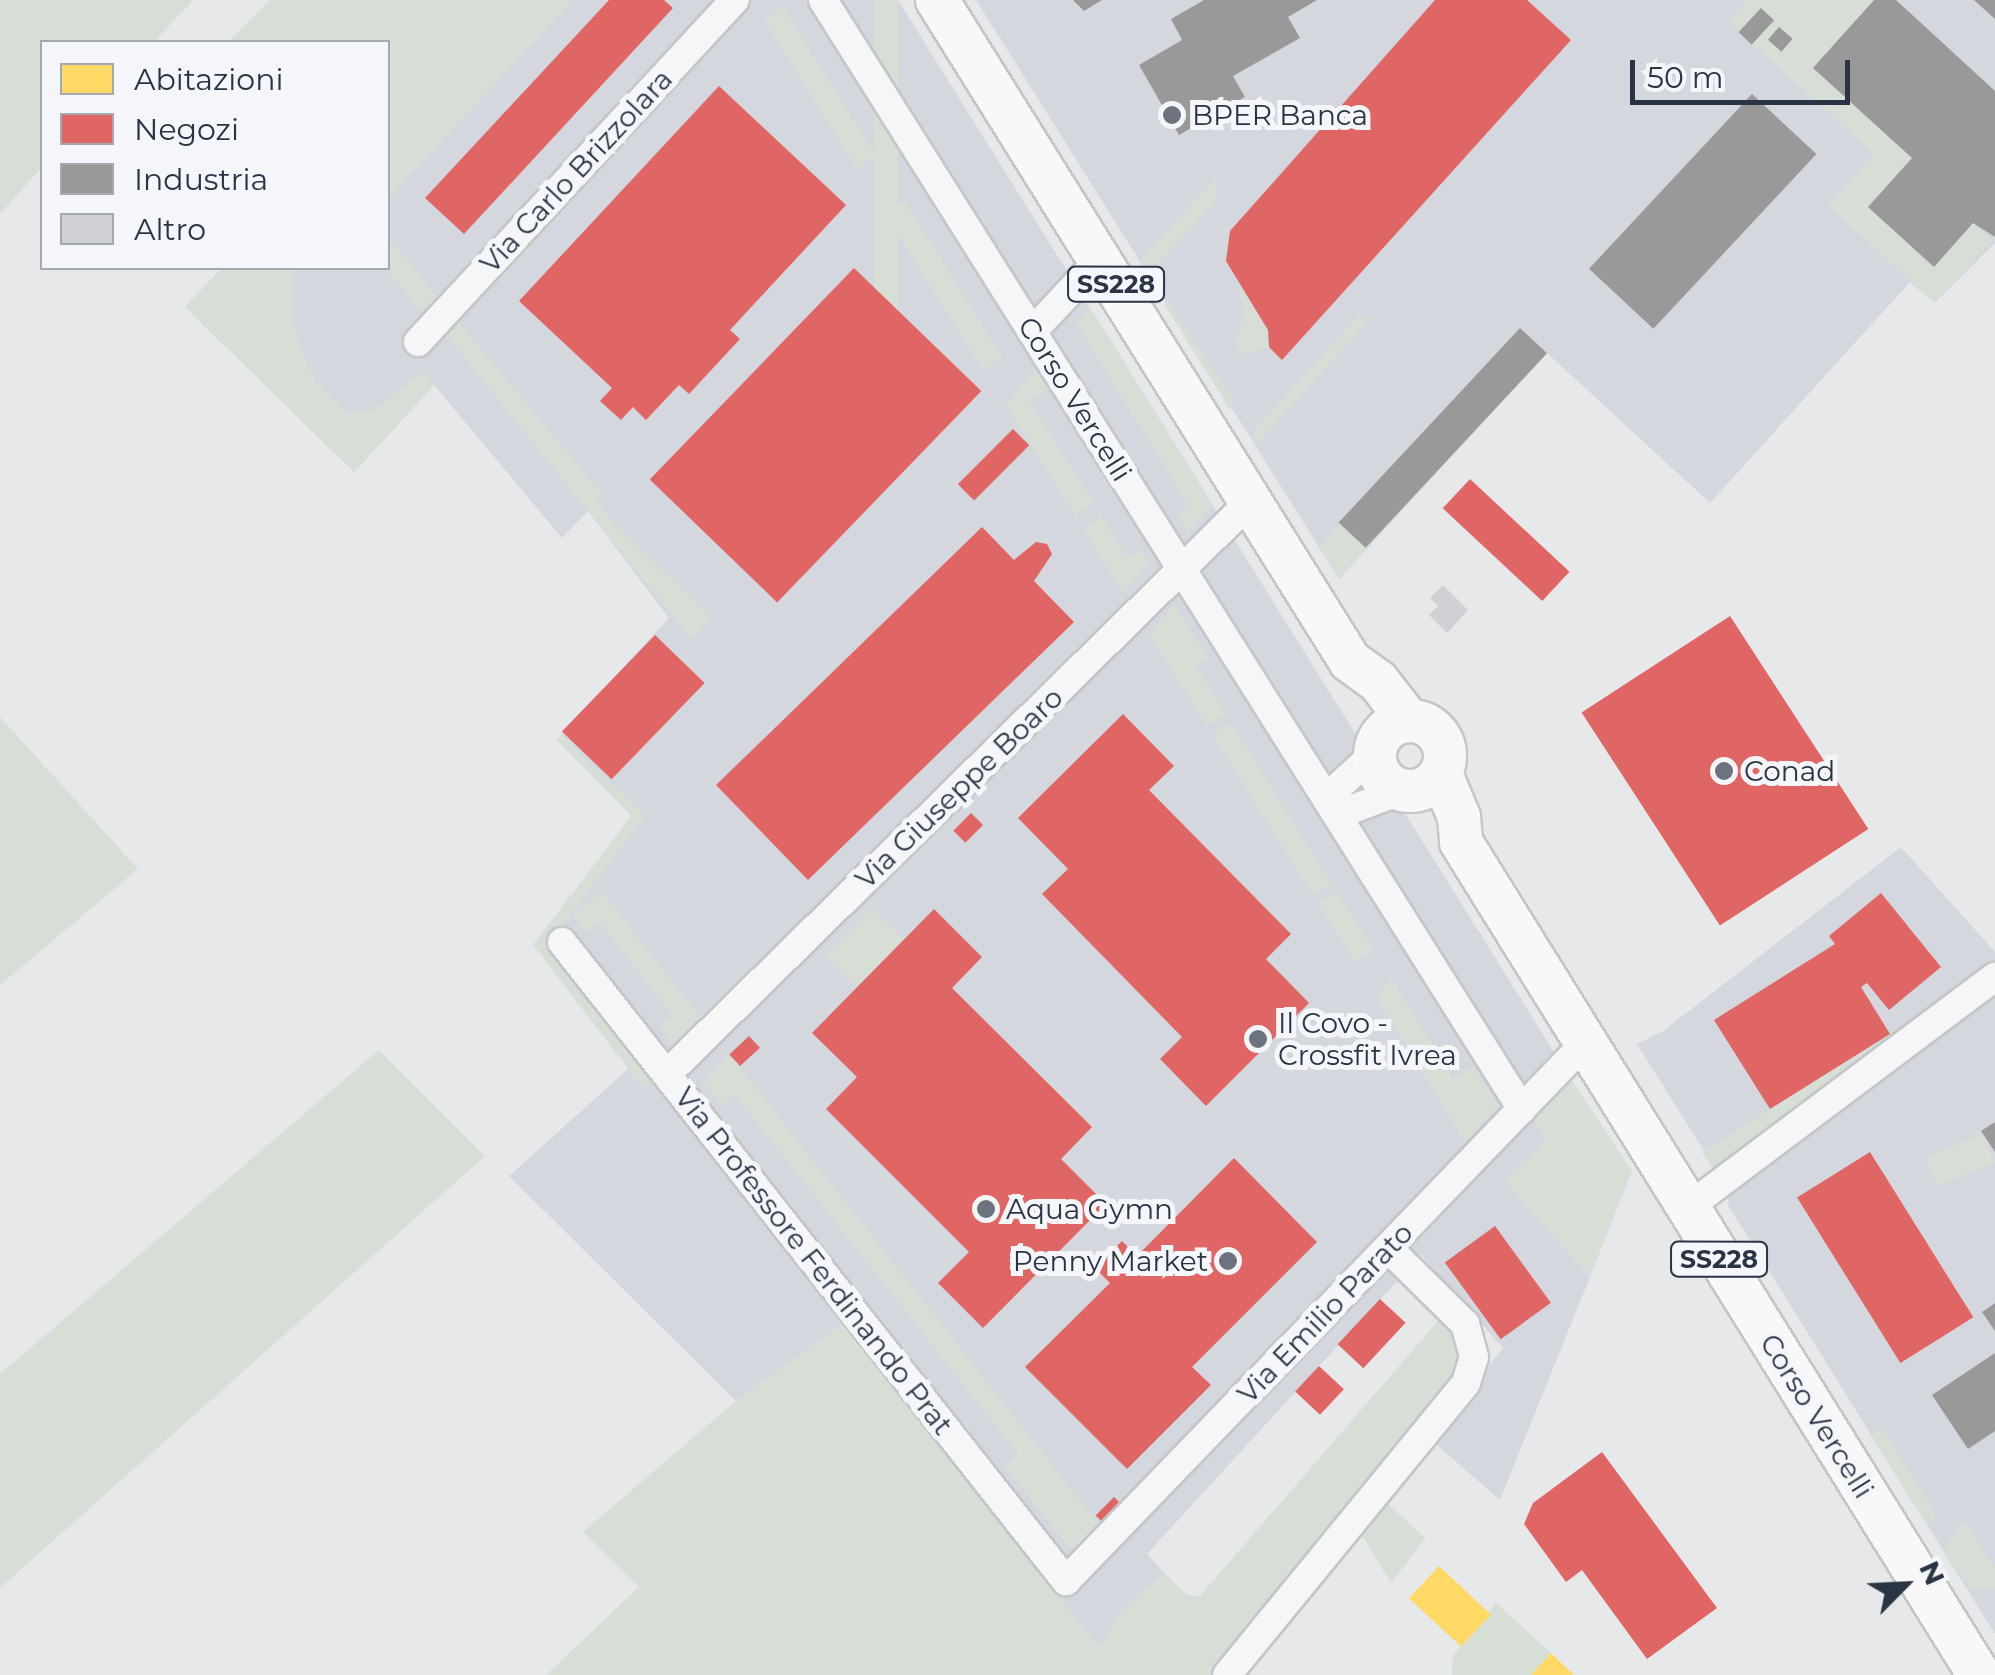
<!DOCTYPE html>
<html>
<head>
<meta charset="utf-8">
<style>
  body { margin:0 }
  #map { position:relative; width:1995px; height:1675px; overflow:hidden; background:#e6e8ea; font-family:Montserrat,sans-serif }
  div>[style] { position:absolute }
  .built>* { inset:0; background:#d4d7dd }
  .green>* { inset:0; background:#d6ded6; transform-origin:0 0 }
  .homes>* { inset:0; background:#ffd966; transform-origin:0 0 }
  .shops>* { inset:0; background:#e06666; transform-origin:0 0 }
  .industry>* { inset:0; background:#999; transform-origin:0 0 }
  .building>* { inset:0; background:#ced0d3 }
  .roads { filter:drop-shadow(2px 0 #c4c6c8) drop-shadow(-2px 0 #c4c6c8) drop-shadow(0 2px #c4c6c8) drop-shadow(0 -2px #c4c6c8) }
  .minor>* { height:28px; margin:-14px; padding:0 14px; transform-origin:14px; border-radius:14px; background:#f5f6f7 }
  .primary>* { height:42px; margin:-21px; padding:0 21px; transform-origin:21px; border-radius:21px; background:#f8f8f8 }
  .primary>.ring { margin:-21px; padding:0; box-sizing:content-box; background:none; border:42px solid #f8f8f8; border-radius:50% }
  .dots>* { width:28px; height:28px; translate:-50% -50%; box-sizing:border-box; border:5px solid #f4f6f9; border-radius:50% }
  span { translate:-50% -50%; white-space:nowrap; text-align:center; line-height:1.15; -webkit-text-stroke:10px #f4f6f9; paint-order:stroke }
  .shield-label span { padding:2px 8px; background:#f4f6f9; border:2px solid; border-radius:8px; -webkit-text-stroke-width:0 }
  .shield-label { font-size:25px; color:#2b3445; font-weight:700 }
  .poi-label { font-size:28px; color:#2b3445 }
  .left { translate:0 -50%; text-align:left }
  .right { translate:-100% -50%; text-align:right }
  .street-label { font-size:28px; color:#2b3445 }
  .legend { position:absolute; left:40px; top:40px; width:350px; height:230px; box-sizing:border-box; background:#f4f6f9; border:2px solid #a4a8b1; margin:0; padding:12px 18px; list-style:none; font-size:30px; color:#2b3445 }
  .legend li { display:flex; align-items:center; gap:20px; height:50px }
  .legend b { width:50px; border:2px solid #a4a8b1 }
  .north { position:absolute; left:1855px; top:1535px; width:100px; height:100px; -webkit-text-stroke:8px #f4f6f9; paint-order:stroke; rotate:66deg; font-size:28px; font-weight:700; line-height:40px; text-align:center; color:#2b3445 }
  .north::after { content:''; display:block; margin:auto; width:35px; height:45px; background:#2b3445; clip-path:polygon(50% 0,100% 100%,50% 72%,0 100%) }
  .scale { position:absolute; left:1630px; top:60px; width:220px; height:45px; box-sizing:border-box; border:5px solid #2b3445; border-top:0; padding-left:12px; font-size:30px; line-height:35px; white-space:nowrap; color:#2b3445; -webkit-text-stroke:8px #f4f6f9; paint-order:stroke }
</style>
</head>
<body>
<div id="map">
  <div class="built">
    <i style="clip-path:polygon(572px 0,898px 0,1572px 1081px,1534px 1119px,1547px 1140px,1505px 1181px,1590px 1277px,1500px 1500px,1430px 1439px,1503px 1348px,1421px 1255px,1147px 1554px,1165px 1574px,1124px 1608px,1099px 1648px,843px 1324px,736px 1401px,509px 1176px,628px 1069px,643px 1088px,548px 942px,644px 816px,561px 735px,669px 618px,588px 511px,562px 538px,434px 385px,354px 472px,185px 307px,222px 268px,388px 268px,388px 198px)"></i>
    <i style="clip-path:polygon(976px 0,1995px 0,1995px 243px,1935px 303px,1910px 282px,1710px 503px,1547px 353px,1339px 579px)"></i>
    <i style="clip-path:polygon(1901px 847px,1995px 952px,1995px 1634px,1728px 1205px,1729px 1191px,1637px 1044px,1663px 1031px)"></i>
  </div>
  <div class="green">
    <i style="clip-path:polygon(0 0,193px 0,154px 42px,42px 42px,42px 167px,0 214px)"></i>
    <i style="clip-path:polygon(270px 0,572px 0,388px 198px,388px 42px,228px 42px)"></i>
    <i style="left:874px;top:0;width:24px;height:325px"></i>
    <i style="clip-path:polygon(1747px 0,1874px 0,1813px 68px,1912px 158px,1869px 208px,1934px 267px,1973px 223px,1992px 240px,1935px 303px,1828px 206px,1874px 154px,1753px 44px,1774px 20px,1761px 9px,1739px 32px,1728px 22px)"></i>
    <i style="left:783px;top:7px;width:176px;height:23px;rotate:58deg"></i>
    <i style="clip-path:polygon(1216px 178px,1216px 201px,1153px 268px,1138px 262px)"></i>
    <i style="left:905px;top:202px;width:184px;height:23px;rotate:58deg"></i>
    <i style="clip-path:polygon(388px 237px,437px 297px,423px 312px,384px 268px)"></i>
    <i style="clip-path:polygon(222px 268px,291px 268px,291px 317px,304px 357px,316px 382px,347px 413px,374px 410px,422px 372px,434px 385px,354px 472px,185px 307px)"></i>
    <i style="clip-path:polygon(1238px 283px,1271px 336px,1269px 347px,1245px 355px,1235px 346px,1244px 315px)"></i>
    <i style="clip-path:polygon(1168px 303px,1234px 401px,1230px 410px,1164px 304px)"></i>
    <i style="clip-path:polygon(1090px 307px,1213px 505px,1188px 532px,1178px 516px,1188px 504px,1076px 323px)"></i>
    <i style="clip-path:polygon(1360px 314px,1368px 321px,1254px 447px,1255px 429px)"></i>
    <i style="clip-path:polygon(458px 322px,602px 494px,597px 501px,612px 522px,712px 618px,691px 639px,445px 333px)"></i>
    <i style="clip-path:polygon(1036px 370px,1048px 389px,1029px 401px,1094px 503px,1075px 515px,1005px 405px)"></i>
    <i style="clip-path:polygon(1101px 516px,1128px 558px,1141px 550px,1149px 563px,1123px 593px,1083px 528px)"></i>
    <i style="clip-path:polygon(1340px 524px,1366px 549px,1339px 579px,1319px 547px)"></i>
    <i style="clip-path:polygon(1174px 605px,1208px 658px,1196px 666px,1226px 714px,1207px 726px,1149px 634px)"></i>
    <i style="clip-path:polygon(0 717px,138px 869px,0 985px)"></i>
    <i style="left:1231px;top:723px;width:189px;height:22px;rotate:58deg"></i>
    <i style="clip-path:polygon(561px 735px,645px 816px,549px 942px,655px 1079px,643px 1088px,533px 945px,631px 816px,556px 739px)"></i>
    <i style="clip-path:polygon(602px 892px,701px 1018px,674px 1045px,660px 1027px,673px 1016px,600px 923px,586px 933px,572px 915px)"></i>
    <i style="left:1337px;top:892px;width:68px;height:22px;rotate:58deg"></i>
    <i style="left:872px;top:908px;width:45px;height:67px;rotate:45deg"></i>
    <i style="clip-path:polygon(1391px 978px,1453px 1078px,1474px 1066px,1498px 1105px,1465px 1142px,1376px 997px)"></i>
    <i style="clip-path:polygon(1890px 1034px,1729px 1157px,1712px 1168px,1702px 1152px)"></i>
    <i style="clip-path:polygon(379px 1050px,485px 1156px,0 1588px,0 1374px)"></i>
    <i style="clip-path:polygon(730px 1055px,1104px 1531px,1078px 1559px,1005px 1466px,1018px 1454px,735px 1095px,721px 1105px,703px 1082px)"></i>
    <i style="clip-path:polygon(1572px 1081px,1632px 1171px,1590px 1277px,1505px 1181px,1546px 1140px,1534px 1120px)"></i>
    <i style="left:1983px;top:1134px;width:31px;height:62px;rotate:68deg"></i>
    <i style="clip-path:polygon(1445px 1313px,1462px 1349px,1458px 1375px,1220px 1675px,546px 1675px,639px 1587px,583px 1532px,736px 1401px,843px 1323px,1099px 1647px,1124px 1608px,1165px 1574px,1187px 1595px,1200px 1596px)"></i>
    <i style="clip-path:polygon(1882px 1428px,1936px 1515px,1932px 1522px,1925px 1522px,1871px 1436px)"></i>
    <i style="clip-path:polygon(1385px 1501px,1425px 1538px,1391px 1583px,1361px 1534px)"></i>
    <i style="clip-path:polygon(1965px 1522px,1995px 1569px,1995px 1590px,1970px 1587px,1947px 1559px,1945px 1545px)"></i>
    <i style="clip-path:polygon(1496px 1603px,1551px 1653px,1531px 1675px,1452px 1675px,1453px 1656px)"></i>
  </div>
  <div class="homes">
    <i style="left:1439px;top:1566px;width:71px;height:44px;rotate:43deg"></i>
    <i style="clip-path:polygon(1551px 1653px,1574px 1675px,1531px 1675px)"></i>
  </div>
  <div class="shops">
    <i style="clip-path:polygon(609px 0,664px 0,673px 8px,464px 234px,425px 198px)"></i>
    <i style="clip-path:polygon(1435px 0,1527px 0,1571px 40px,1282px 360px,1269px 347px,1268px 330px,1226px 261px,1230px 231px)"></i>
    <i style="clip-path:polygon(719px 86px,846px 205px,730px 330px,740px 339px,689px 394px,679px 385px,646px 420px,633px 407px,621px 420px,600px 401px,612px 388px,519px 301px)"></i>
    <i style="left:854px;top:268px;width:177px;height:294px;rotate:44deg"></i>
    <i style="left:1013px;top:429px;width:23px;height:78px;rotate:45deg"></i>
    <i style="left:1470px;top:479px;width:136px;height:40px;rotate:43deg"></i>
    <i style="clip-path:polygon(982px 527px,1014px 560px,1036px 542px,1047px 544px,1052px 554px,1034px 581px,1074px 622px,808px 880px,716px 785px)"></i>
    <i style="left:1730px;top:616px;width:254px;height:177px;rotate:57deg"></i>
    <i style="left:655px;top:635px;width:69px;height:134px;rotate:44deg"></i>
    <i style="clip-path:polygon(1123px 714px,1174px 766px,1149px 790px,1291px 934px,1266px 959px,1309px 1003px,1206px 1106px,1160px 1059px,1182px 1037px,1042px 894px,1068px 869px,1018px 818px)"></i>
    <i style="left:971px;top:813px;width:17px;height:25px;rotate:45deg"></i>
    <i style="clip-path:polygon(1881px 893px,1941px 967px,1889px 1010px,1867px 983px,1861px 987px,1890px 1034px,1770px 1109px,1714px 1020px,1835px 944px,1829px 936px)"></i>
    <i style="clip-path:polygon(934px 909px,982px 957px,952px 988px,1092px 1127px,1061px 1159px,1106px 1204px,983px 1328px,938px 1283px,969px 1252px,826px 1109px,857px 1077px,812px 1033px)"></i>
    <i style="left:749px;top:1036px;width:16px;height:27px;rotate:47deg"></i>
    <i style="left:1870px;top:1152px;width:195px;height:86px;rotate:58deg"></i>
    <i style="clip-path:polygon(1234px 1158px,1317px 1242px,1192px 1367px,1211px 1385px,1127px 1469px,1025px 1367px,1110px 1283px,1095px 1268px,1122px 1241px,1137px 1256px)"></i>
    <i style="left:1495px;top:1226px;width:95px;height:62px;rotate:54deg"></i>
    <i style="left:1380px;top:1299px;width:35px;height:62px;rotate:43deg"></i>
    <i style="left:1319px;top:1366px;width:34px;height:35px;rotate:43deg"></i>
    <i style="clip-path:polygon(1602px 1452px,1717px 1608px,1647px 1659px,1582px 1570px,1566px 1582px,1524px 1524px,1533px 1503px)"></i>
    <i style="left:1114px;top:1497px;width:17px;height:26px;rotate:45deg"></i>
  </div>
  <div class="industry">
    <i style="clip-path:polygon(1073px 0,1102px 0,1084px 11px)"></i>
    <i style="clip-path:polygon(1204px 0,1317px 0,1288px 17px,1300px 38px,1233px 76px,1245px 97px,1179px 135px,1139px 65px,1182px 40px,1171px 19px)"></i>
    <i style="clip-path:polygon(1874px 0,1896px 0,1995px 91px,1995px 237px,1973px 223px,1934px 267px,1868px 207px,1912px 158px,1813px 68px)"></i>
    <i style="clip-path:polygon(1974px 0,1995px 0,1995px 19px)"></i>
    <i style="left:1761px;top:8px;width:18px;height:33px;rotate:43deg"></i>
    <i style="left:1779px;top:27px;width:18px;height:17px;rotate:41deg"></i>
    <i style="left:1752px;top:94px;width:88px;height:239px;rotate:43deg"></i>
    <i style="left:1520px;top:328px;width:37px;height:266px;rotate:43deg"></i>
    <i style="clip-path:polygon(1995px 1122px,1995px 1152px,1981px 1131px)"></i>
    <i style="clip-path:polygon(1995px 1303px,1995px 1331px,1982px 1312px)"></i>
    <i style="clip-path:polygon(1995px 1353px,1995px 1431px,1968px 1449px,1932px 1395px)"></i>
  </div>
  <div class="building">
    <i style="clip-path:polygon(1443px 585px,1468px 610px,1447px 633px,1429px 615px,1438px 606px,1430px 598px)"></i>
  </div>
  <div class="roads">
    <div class="minor">
      <i style="left:823px;top:0;width:1311px;rotate:57.78deg"></i>
      <i style="left:1032px;top:332px;width:100px;rotate:-47deg"></i>
      <i style="left:418px;top:342px;width:466px;rotate:-47.2deg"></i>
      <i style="left:1326px;top:798px;width:65px;rotate:-42.5deg"></i>
      <i style="left:1337px;top:815px;width:67px;rotate:-20.9deg"></i>
      <i style="left:562px;top:942px;width:814px;rotate:51.74deg"></i>
      <i style="left:1066px;top:1581px;width:745px;rotate:-46.03deg"></i>
      <i style="left:667px;top:1074px;width:818px;rotate:-44.46deg"></i>
      <i style="left:1687px;top:1208px;width:385px;rotate:-36.9deg"></i>
      <i style="left:1227px;top:1675px;width:377px;rotate:-50.7deg"></i>
      <i style="left:1466px;top:1383px;width:27px;rotate:-73deg"></i>
      <i style="left:1474px;top:1357px;width:34px;rotate:-105deg"></i>
      <i style="left:1465px;top:1324px;width:108px;rotate:-135.4deg"></i>
    </div>
    <div class="primary">
      <i style="left:937px;top:0;width:779px;rotate:58deg"></i>
      <i style="left:1350px;top:661px;width:34px;rotate:36deg"></i>
      <i style="left:1378px;top:681px;width:51px;rotate:52.2deg"></i>
      <i class="ring" style="left:1375px;top:721px;width:28px;height:28px"></i>
      <i style="left:1441px;top:774px;width:47px;rotate:67.3deg"></i>
      <i style="left:1459px;top:817px;width:25px;rotate:85deg"></i>
      <i style="left:1461px;top:842px;width:981px;rotate:58.12deg"></i>
    </div>
  </div>
  <div class="dots">
    <i style="left:1172px;top:115px;background:#6c737f"></i>
    <i style="left:1724px;top:771px;background:#6c737f"></i>
    <i style="left:1258px;top:1039px;background:#6c737f"></i>
    <i style="left:986px;top:1209px;background:#6c737f"></i>
    <i style="left:1228px;top:1261px;background:#6c737f"></i>
  </div>
  <div class="shield-label">
    <span style="left:1116px;top:284px">SS228</span>
    <span style="left:1719px;top:1259px">SS228</span>
  </div>
  <div class="poi-label">
    <span class="left" style="left:1192px;top:115px">BPER Banca</span>
    <span class="left" style="left:1744px;top:771px">Conad</span>
    <span class="left" style="left:1278px;top:1039px">Il Covo -<br>Crossfit Ivrea</span>
    <span class="left" style="left:1006px;top:1209px">Aqua Gymn</span>
    <span class="right" style="left:1208px;top:1261px">Penny Market</span>
  </div>
  <div class="street-label">
    <span style="left:576px;top:171px;rotate:-47deg">Via Carlo Brizzolara</span>
    <span style="left:1075px;top:399px;rotate:58deg">Corso Vercelli</span>
    <span style="left:959px;top:788px;rotate:-44deg">Via Giuseppe Boaro</span>
    <span style="left:814px;top:1261px;rotate:52deg">Via Professore Ferdinando Prat</span>
    <span style="left:1325px;top:1313px;rotate:-46deg">Via Emilio Parato</span>
    <span style="left:1817px;top:1416px;rotate:58deg">Corso Vercelli</span>
  </div>
  <ul class="legend">
  <li><b style="height:28px;background:#ffd966"></b>Abitazioni</li>
  <li><b style="height:28px;background:#e06666"></b>Negozi</li>
  <li><b style="height:28px;background:#999"></b>Industria</li>
  <li><b style="height:28px;background:#ced0d3"></b>Altro</li>
  </ul>
  <div class="north">N</div>
  <div class="scale">50 m</div>
</div>
</body>
</html>
